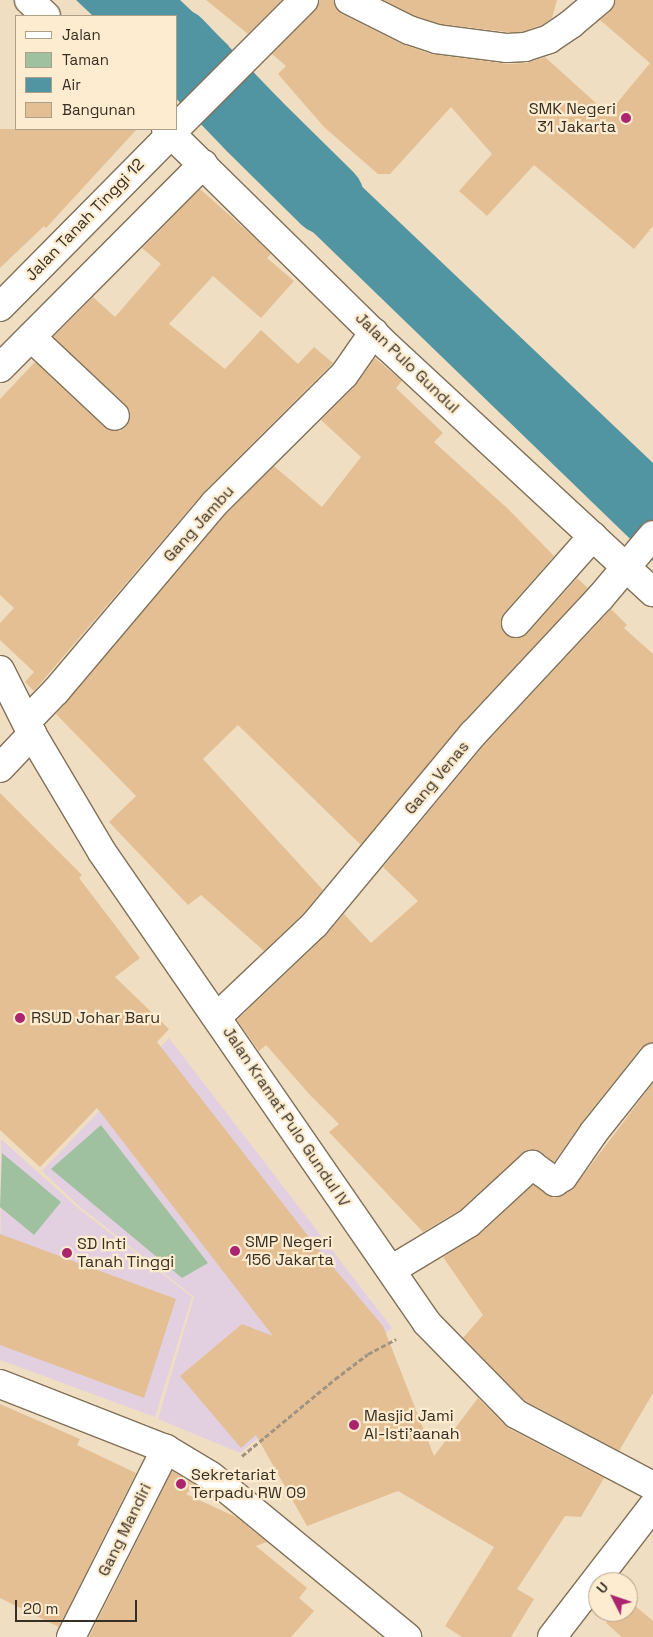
<!DOCTYPE html>
<html>
<head>
<meta charset="utf-8">
<style>
  body { margin:0 }
  #map { position:relative; width:653px; height:1637px; overflow:hidden; background:#f0dec2; font-family:"Space Grotesk",sans-serif }
  div>[style] { position:absolute }
  .education>* { inset:0; background:#e2d0e1 }
  .green>* { inset:0; background:#a0c19f }
  .water>* { inset:0; background:#5195a2 }
  .river>* { height:74px; margin:-37px; padding:0 37px; transform-origin:37px; border-radius:37px; background:#5195a2 }
  .building>* { inset:0; background:#e4bf94 }
  .path>* { height:3px; margin-top:-1.5px; transform-origin:0; background:repeating-linear-gradient(90deg,#a1937f 0 5px,transparent 0 7.5px) }
  .roads { filter:drop-shadow(1px 0 #817158) drop-shadow(-1px 0 #817158) drop-shadow(0 1px #817158) drop-shadow(0 -1px #817158) }
  .minor>* { height:28px; margin:-14px; padding:0 14px; transform-origin:14px; border-radius:14px; background:#fff }
  .dots>* { width:14px; height:14px; translate:-50% -50%; box-sizing:border-box; border:2px solid #fdeccf; border-radius:50% }
  span { translate:-50% -50%; white-space:nowrap; text-align:center; line-height:1.15; -webkit-text-stroke:4.5px #fdeccf; paint-order:stroke }
  .poi-label { font-size:16px; color:#362f24 }
  .right { translate:-100% -50%; text-align:right }
  .left { translate:0 -50%; text-align:left }
  .street-label { font-size:16px; color:#362f24 }
  .legend { position:absolute; left:15px; top:15px; width:162px; height:115px; box-sizing:border-box; background:#fdeccf; border:1px solid #ada08b; margin:0; padding:6px 9px; list-style:none; font-size:15px; color:#362f24 }
  .legend li { display:flex; align-items:center; gap:10px; height:25px }
  .legend b { width:25px; border:1px solid #ada08b }
  .north { position:absolute; left:588px; top:1572px; width:50px; height:50px; box-sizing:border-box; background:#fdeccf; border:1px solid #ada08b; border-radius:50%; rotate:311deg; font-size:14px; font-weight:700; line-height:20px; text-align:center; color:#362f24 }
  .north::after { content:''; display:block; margin:auto; width:18px; height:22px; background:#aa256e; clip-path:polygon(50% 0,100% 100%,50% 72%,0 100%) }
  .scale { position:absolute; left:15px; top:1600px; width:122px; height:22px; box-sizing:border-box; border:2px solid #362f24; border-top:0; padding-left:6px; font-size:15px; line-height:18px; white-space:nowrap; color:#362f24; -webkit-text-stroke:4px #fdeccf; paint-order:stroke }
</style>
</head>
<body>
<div id="map">
  <div class="education">
    <i style="clip-path:polygon(169px 1038px,392px 1328px,240px 1453px,158px 1419px,194px 1297px,79px 1206px,42px 1171px)"></i>
    <i style="clip-path:polygon(1px 1139px,78px 1208px,192px 1297px,155px 1417px,0 1360px)"></i>
  </div>
  <div class="green">
    <i style="clip-path:polygon(101px 1125px,208px 1263px,182px 1278px,51px 1169px)"></i>
    <i style="clip-path:polygon(2px 1153px,61px 1202px,34px 1235px,0 1207px)"></i>
  </div>
  <div class="water">
    <i style="clip-path:polygon(76px 0,180px 0,229px 46px,202px 72px,182px 98px,176px 93px,176px 16px,93px 16px)"></i>
    <i style="clip-path:polygon(274px 103px,653px 463px,653px 561px,226px 148px,254px 126px)"></i>
  </div>
  <div class="river">
    <i style="left:176px;top:45px;width:112px;rotate:46.1deg"></i>
    <i style="left:254px;top:126px;width:103px;rotate:44.6deg"></i>
  </div>
  <div class="building">
    <i style="clip-path:polygon(206px 0,282px 0,248px 34px)"></i>
    <i style="clip-path:polygon(319px 0,334px 0,336px 8px,342px 14px,402px 44px,431px 54px,508px 64px,526px 63px,545px 57px,608px 114px,650px 63px,600px 20px,610px 12px,615px 0,653px 0,653px 226px,634px 249px,534px 165px,487px 216px,459px 191px,492px 154px,451px 107px,390px 174px,378px 174px,324px 127px,278px 74px,286px 66px,272px 54px,315px 11px)"></i>
    <i style="clip-path:polygon(384px 0,557px 0,552px 18px,542px 25px,522px 32px,508px 32px,439px 24px,415px 16px)"></i>
    <i style="clip-path:polygon(0 129px,137px 129px,46px 228px,44px 226px,0 268px)"></i>
    <i style="clip-path:polygon(200px 189px,245px 229px,271px 254px,267px 258px,294px 281px,261px 318px,213px 276px,169px 324px,225px 369px,261px 330px,298px 364px,314px 347px,333px 363px,202px 494px,34px 691px,25px 682px,34px 672px,0 640px,0 623px,14px 608px,0 595px,0 399px,35px 362px,104px 427px,112px 431px,120px 431px,126px 427px,130px 419px,130px 411px,126px 405px,53px 337px,93px 297px,115px 317px,161px 264px,142px 248px)"></i>
    <i style="clip-path:polygon(375px 358px,402px 381px,396px 388px,443px 433px,434px 442px,507px 508px,554px 556px,504px 613px,501px 620px,501px 627px,505px 634px,513px 638px,520px 638px,527px 634px,577px 578px,588px 588px,462px 723px,361px 845px,238px 725px,203px 759px,323px 890px,304px 913px,264px 951px,201px 895px,188px 905px,109px 822px,136px 796px,56px 714px,225px 515px,274px 466px,322px 507px,361px 457px,321px 420px,355px 386px)"></i>
    <i style="clip-path:polygon(611px 609px,627px 625px,624px 628px,653px 654px,653px 1043px,641px 1048px,582px 1122px,554px 1162px,541px 1152px,527px 1150px,460px 1210px,423px 1232px,329px 1132px,339px 1124px,311px 1096px,266px 1045px,259px 1051px,237px 1020px,326px 935px,344px 914px,371px 943px,418px 901px,383px 867px,485px 744px)"></i>
    <i style="clip-path:polygon(0 793px,82px 875px,79px 878px,140px 958px,115px 977px,169px 1029px,157px 1042px,323px 1255px,383px 1326px,434px 1456px,478px 1398px,508px 1428px,604px 1478px,581px 1517px,565px 1516px,517px 1589px,534px 1599px,511px 1637px,462px 1637px,445px 1626px,494px 1547px,398px 1491px,307px 1526px,256px 1435px,241px 1448px,180px 1376px,242px 1324px,273px 1336px,97px 1108px,40px 1167px,0 1130px)"></i>
    <i style="clip-path:polygon(653px 1083px,653px 1393px,619px 1451px,525px 1401px,463px 1338px,483px 1315px,443px 1257px,480px 1234px,533px 1185px,554px 1198px,572px 1190px)"></i>
    <i style="clip-path:polygon(0 1234px,176px 1299px,144px 1398px,0 1345px)"></i>
    <i style="clip-path:polygon(0 1404px,80px 1439px,77px 1445px,136px 1473px,59px 1627px,0 1598px)"></i>
    <i style="clip-path:polygon(172px 1471px,196px 1485px,186px 1494px,236px 1517px,267px 1542px,256px 1546px,307px 1588px,299px 1598px,314px 1611px,291px 1637px,89px 1637px)"></i>
    <i style="clip-path:polygon(628px 1600px,653px 1621px,653px 1637px,622px 1637px,606px 1623px,615px 1612px,628px 1612px)"></i>
  </div>
  <div class="path">
    <i style="left:242px;top:1456px;width:121px;rotate:-39.6deg"></i>
    <i style="left:335px;top:1379px;width:41px;rotate:-37.1deg"></i>
    <i style="left:368px;top:1354px;width:32px;rotate:-28deg"></i>
  </div>
  <div class="roads">
    <div class="minor">
      <i style="left:29px;top:0;width:23px;rotate:43deg"></i>
      <i style="left:349px;top:0;width:67px;rotate:26.6deg"></i>
      <i style="left:409px;top:30px;width:28px;rotate:18deg"></i>
      <i style="left:436px;top:39px;width:72px;rotate:7.2deg"></i>
      <i style="left:507px;top:48px;width:18px;rotate:-3deg"></i>
      <i style="left:525px;top:47px;width:25px;rotate:-18deg"></i>
      <i style="left:549px;top:39px;width:27px;rotate:-34deg"></i>
      <i style="left:571px;top:24px;width:38px;rotate:-40deg"></i>
      <i style="left:176px;top:128px;width:181px;rotate:-45deg"></i>
      <i style="left:166px;top:129px;width:311px;rotate:44.5deg"></i>
      <i style="left:388px;top:347px;width:361px;rotate:42.8deg"></i>
      <i style="left:0;top:307px;width:250px;rotate:-45.3deg"></i>
      <i style="left:31px;top:337px;width:115px;rotate:43.2deg"></i>
      <i style="left:0;top:368px;width:288px;rotate:-45.1deg"></i>
      <i style="left:516px;top:623px;width:116px;rotate:-48.5deg"></i>
      <i style="left:0;top:670px;width:72px;rotate:63.4deg"></i>
      <i style="left:32px;top:734px;width:137px;rotate:59.3deg"></i>
      <i style="left:102px;top:852px;width:572px;rotate:55.39deg"></i>
      <i style="left:427px;top:1323px;width:127px;rotate:45.6deg"></i>
      <i style="left:516px;top:1414px;width:155px;rotate:27.7deg"></i>
      <i style="left:27px;top:721px;width:42px;rotate:-46deg"></i>
      <i style="left:56px;top:691px;width:245px;rotate:-49.8deg"></i>
      <i style="left:214px;top:504px;width:183px;rotate:-44.8deg"></i>
      <i style="left:344px;top:375px;width:52px;rotate:-55.1deg"></i>
      <i style="left:0;top:768px;width:47px;rotate:-46.7deg"></i>
      <i style="left:217px;top:1017px;width:135px;rotate:-43.5deg"></i>
      <i style="left:315px;top:924px;width:247px;rotate:-50.3deg"></i>
      <i style="left:473px;top:734px;width:186px;rotate:-47deg"></i>
      <i style="left:600px;top:598px;width:82px;rotate:-49.9deg"></i>
      <i style="left:391px;top:1270px;width:91px;rotate:-31.1deg"></i>
      <i style="left:469px;top:1223px;width:86px;rotate:-42.6deg"></i>
      <i style="left:532px;top:1165px;width:29px;rotate:36deg"></i>
      <i style="left:555px;top:1182px;width:9px;rotate:-32deg"></i>
      <i style="left:563px;top:1177px;width:55px;rotate:-55.4deg"></i>
      <i style="left:594px;top:1132px;width:95px;rotate:-51.4deg"></i>
      <i style="left:0;top:1384px;width:178px;rotate:21.4deg"></i>
      <i style="left:166px;top:1449px;width:52px;rotate:31deg"></i>
      <i style="left:211px;top:1476px;width:254px;rotate:39.4deg"></i>
      <i style="left:71px;top:1637px;width:211px;rotate:-63.2deg"></i>
      <i style="left:552px;top:1637px;width:165px;rotate:-52.4deg"></i>
    </div>
  </div>
  <div class="dots">
    <i style="left:626px;top:118px;background:#aa256e"></i>
    <i style="left:20px;top:1018px;background:#aa256e"></i>
    <i style="left:235px;top:1251px;background:#aa256e"></i>
    <i style="left:67px;top:1253px;background:#aa256e"></i>
    <i style="left:354px;top:1425px;background:#aa256e"></i>
    <i style="left:181px;top:1484px;background:#aa256e"></i>
  </div>
  <div class="poi-label">
    <span class="right" style="left:616px;top:118px">SMK Negeri<br>31 Jakarta</span>
    <span class="left" style="left:31px;top:1018px">RSUD Johar Baru</span>
    <span class="left" style="left:245px;top:1251px">SMP Negeri<br>156 Jakarta</span>
    <span class="left" style="left:77px;top:1253px">SD Inti<br>Tanah Tinggi</span>
    <span class="left" style="left:364px;top:1425px">Masjid Jami<br>Al-Isti'aanah</span>
    <span class="left" style="left:191px;top:1484px">Sekretariat<br>Terpadu RW 09</span>
  </div>
  <div class="street-label">
    <span style="left:85px;top:220px;rotate:-46deg">Jalan Tanah Tinggi 12</span>
    <span style="left:407px;top:363px;rotate:44deg">Jalan Pulo Gundul</span>
    <span style="left:199px;top:524px;rotate:-48deg">Gang Jambu</span>
    <span style="left:437px;top:778px;rotate:-50deg">Gang Venas</span>
    <span style="left:286px;top:1117px;rotate:56deg">Jalan Kramat Pulo Gundul IV</span>
    <span style="left:125px;top:1530px;rotate:-64deg">Gang Mandiri</span>
  </div>
  <ul class="legend">
  <li><b style="height:6px;background:#fff"></b>Jalan</li>
  <li><b style="height:14px;background:#a0c19f"></b>Taman</li>
  <li><b style="height:14px;background:#5195a2"></b>Air</li>
  <li><b style="height:14px;background:#e4bf94"></b>Bangunan</li>
  </ul>
  <div class="north">U</div>
  <div class="scale">20 m</div>
</div>
</body>
</html>
